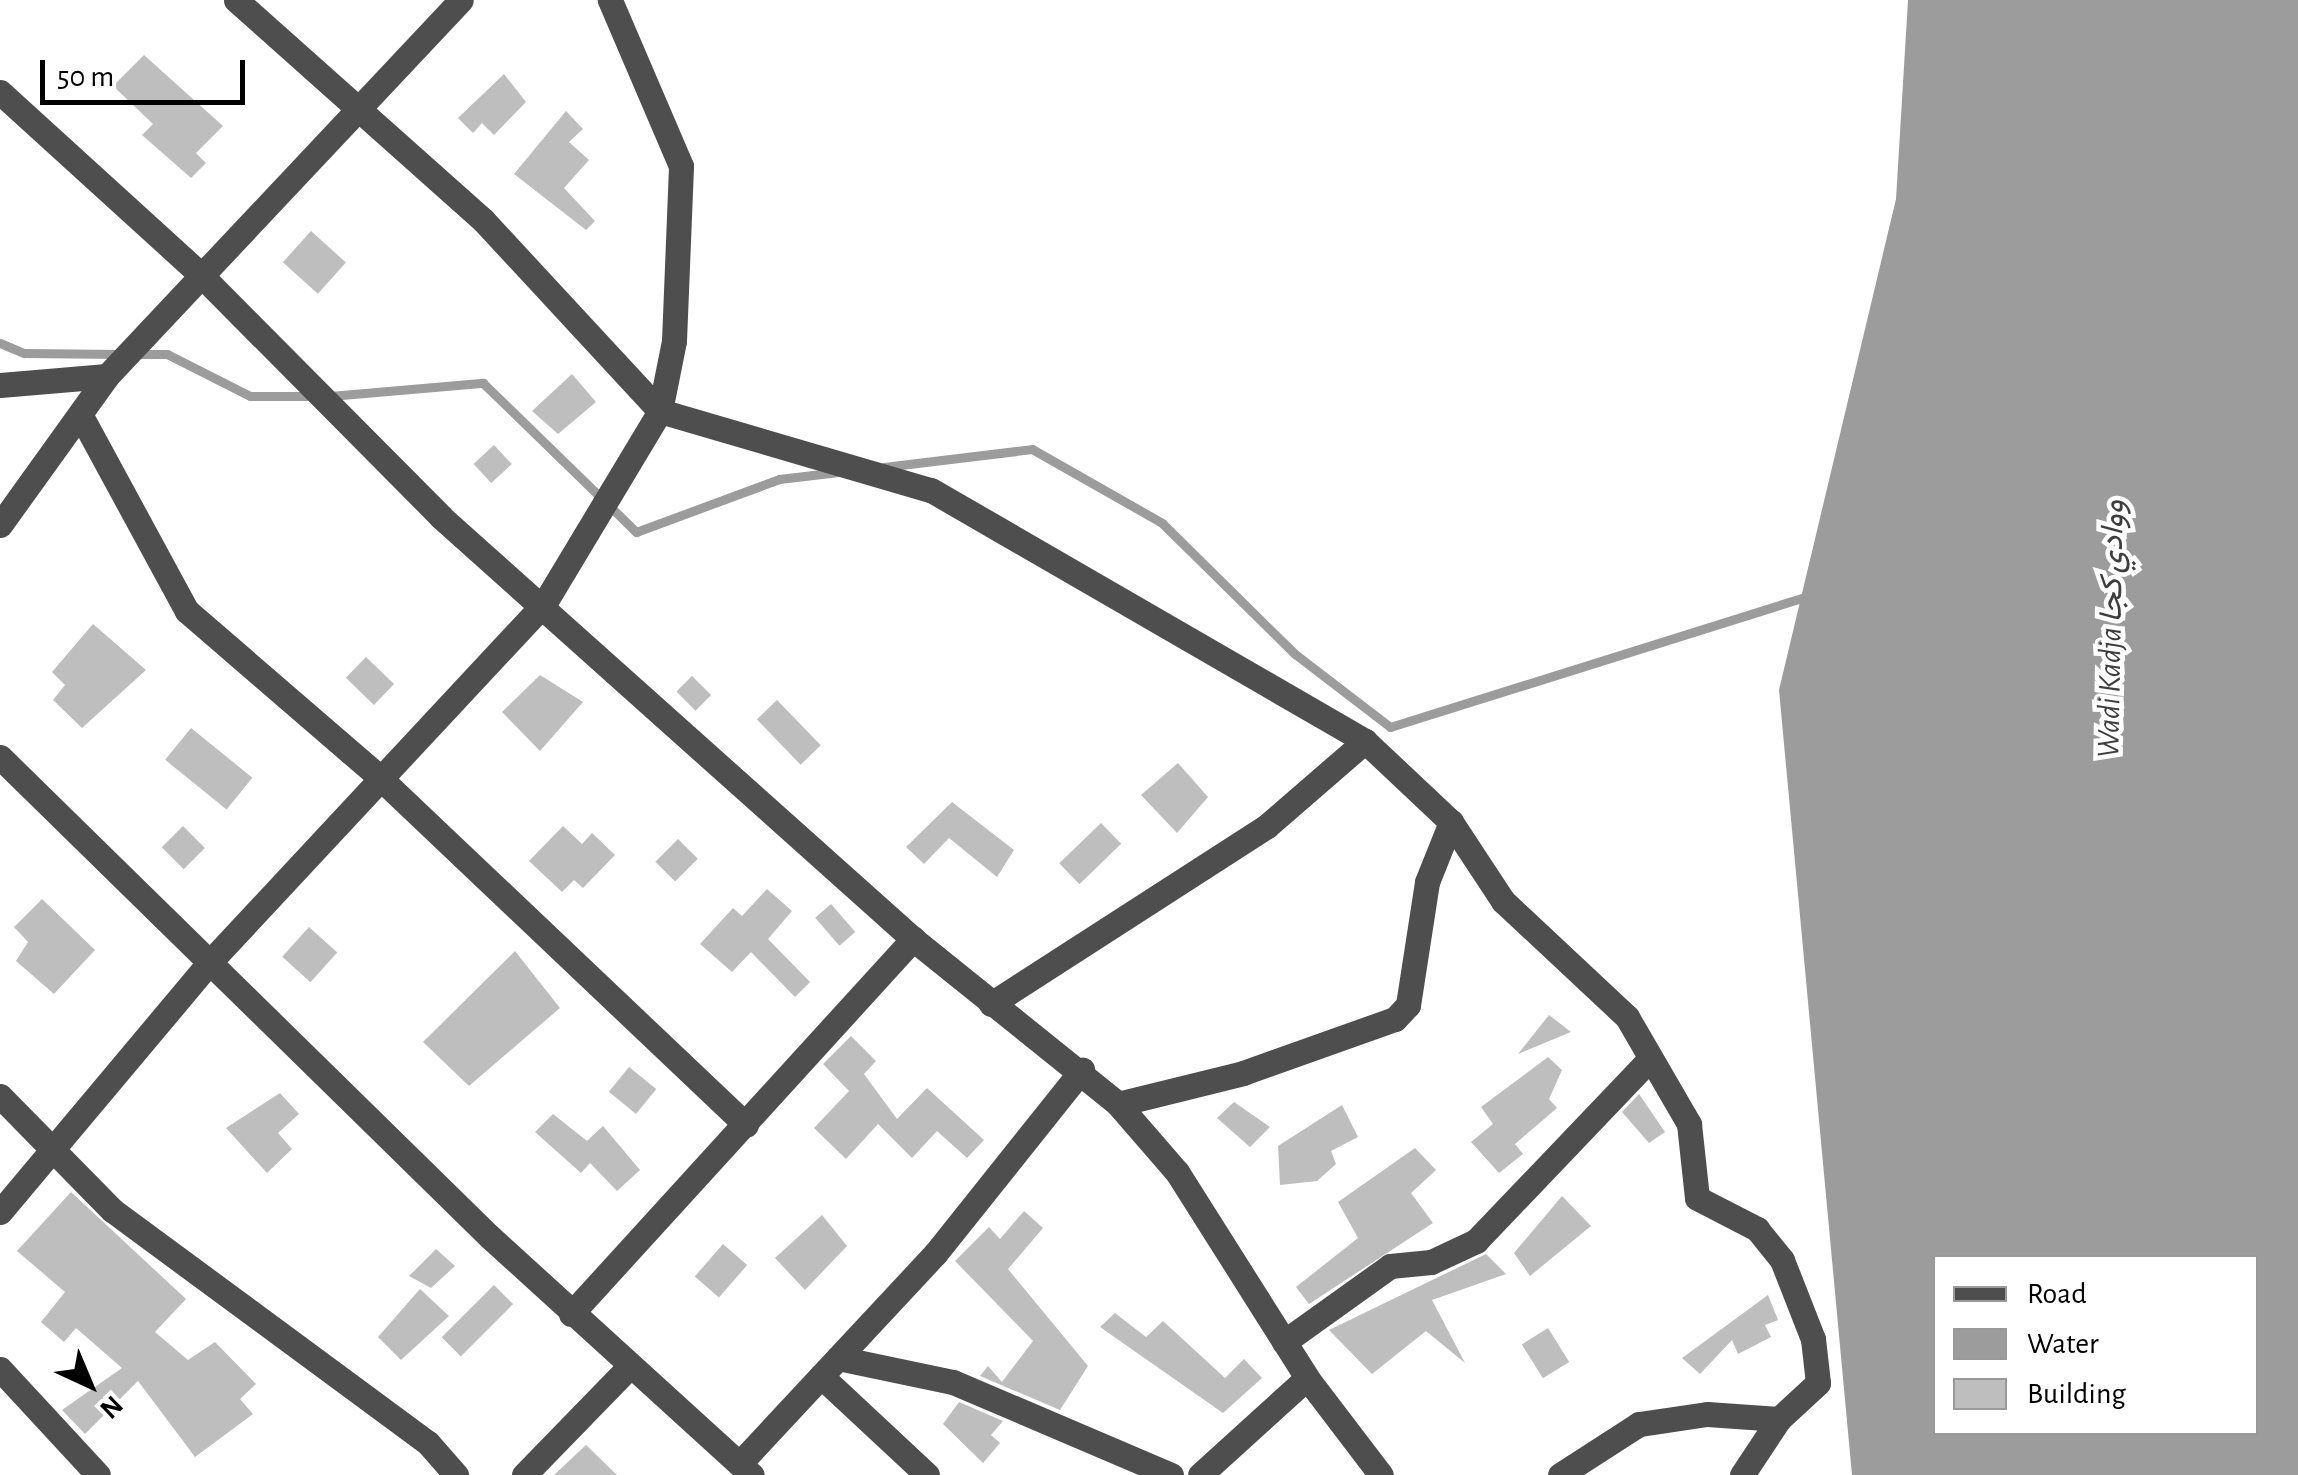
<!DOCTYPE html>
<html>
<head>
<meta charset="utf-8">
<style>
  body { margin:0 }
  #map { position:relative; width:2298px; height:1475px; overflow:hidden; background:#fff; font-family:"Alegreya Sans",Vazirmatn,sans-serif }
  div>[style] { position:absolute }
  .water>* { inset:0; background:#9c9c9c }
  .stream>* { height:9px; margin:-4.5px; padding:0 4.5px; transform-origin:4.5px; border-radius:4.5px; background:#9c9c9c }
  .building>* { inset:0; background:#bebebe; transform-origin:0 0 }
  .minor>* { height:25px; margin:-12.5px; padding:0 12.5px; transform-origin:12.5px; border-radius:12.5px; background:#4e4e4e }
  span { translate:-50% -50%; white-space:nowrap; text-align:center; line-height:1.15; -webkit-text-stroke:9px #fff; paint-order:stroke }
  .water-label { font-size:32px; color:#3d3d3d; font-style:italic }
  .legend { position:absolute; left:1933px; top:1255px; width:325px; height:180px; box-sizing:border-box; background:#fff; border:2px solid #999; margin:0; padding:12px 18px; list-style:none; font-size:30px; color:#000 }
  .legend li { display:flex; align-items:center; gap:20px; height:50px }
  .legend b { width:50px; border:2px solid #999 }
  .north { position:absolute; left:40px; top:1335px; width:100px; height:100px; -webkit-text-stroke:8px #fff; paint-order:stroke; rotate:136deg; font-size:28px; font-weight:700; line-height:40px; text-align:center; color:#000 }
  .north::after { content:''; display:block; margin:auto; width:35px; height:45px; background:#000; clip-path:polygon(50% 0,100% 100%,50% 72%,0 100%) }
  .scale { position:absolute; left:40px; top:60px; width:205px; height:45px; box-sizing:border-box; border:5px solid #000; border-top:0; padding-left:12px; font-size:30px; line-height:35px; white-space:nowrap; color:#000; -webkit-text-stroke:8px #fff; paint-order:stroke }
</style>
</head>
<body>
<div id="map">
  <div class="water">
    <i style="clip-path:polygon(evenodd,1908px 0,2298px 0,2298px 1475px,1852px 1475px,1779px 690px,1896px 199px,1908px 0,1936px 1258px,2256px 1258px,2256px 1432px,1936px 1432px,1936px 1258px)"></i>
  </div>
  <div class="stream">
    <i style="left:0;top:343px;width:26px;rotate:23deg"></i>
    <i style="left:24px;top:353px;width:96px;rotate:0.6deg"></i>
    <i style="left:136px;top:354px;width:31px"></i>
    <i style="left:167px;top:354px;width:93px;rotate:26.8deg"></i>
    <i style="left:250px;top:396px;width:65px"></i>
    <i style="left:330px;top:396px;width:154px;rotate:-4.9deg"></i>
    <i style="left:483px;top:383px;width:214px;rotate:44.2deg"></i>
    <i style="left:636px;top:532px;width:153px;rotate:-20.3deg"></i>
    <i style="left:779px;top:479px;width:60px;rotate:-6.7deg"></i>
    <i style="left:884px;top:467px;width:149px;rotate:-6.9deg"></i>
    <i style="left:1032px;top:449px;width:150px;rotate:29.6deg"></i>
    <i style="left:1162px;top:523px;width:187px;rotate:44.6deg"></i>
    <i style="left:1295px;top:654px;width:120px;rotate:37.5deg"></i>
    <i style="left:1390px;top:727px;width:439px;rotate:-17.4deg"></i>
  </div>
  <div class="building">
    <i style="clip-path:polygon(144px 55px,223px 126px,196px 153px,206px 163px,191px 178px,142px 135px,153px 124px,113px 86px)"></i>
    <i style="clip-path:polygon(504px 74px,526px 102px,494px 135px,482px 123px,473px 133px,458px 118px)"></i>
    <i style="clip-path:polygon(566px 111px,583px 129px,569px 142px,589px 160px,564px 188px,595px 221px,586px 230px,514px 174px)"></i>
    <i style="left:311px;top:231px;width:47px;height:42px;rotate:42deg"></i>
    <i style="clip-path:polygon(572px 374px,596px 402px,558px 434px,532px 411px)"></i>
    <i style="left:494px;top:445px;width:26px;height:28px;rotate:47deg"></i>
    <i style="clip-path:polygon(93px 624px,146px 670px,82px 728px,53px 700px,65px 685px,52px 672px)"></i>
    <i style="left:366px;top:657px;width:39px;height:29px;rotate:44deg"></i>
    <i style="clip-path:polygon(540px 675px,583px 702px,540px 751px,502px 712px)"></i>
    <i style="left:692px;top:676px;width:27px;height:22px;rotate:45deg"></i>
    <i style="left:777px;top:700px;width:63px;height:28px;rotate:46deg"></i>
    <i style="left:191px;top:728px;width:79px;height:41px;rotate:39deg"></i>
    <i style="clip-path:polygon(1178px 763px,1208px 797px,1177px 833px,1141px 795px)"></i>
    <i style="clip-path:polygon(952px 802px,1014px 850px,997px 877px,949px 838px,924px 864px,906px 847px)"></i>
    <i style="left:1101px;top:823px;width:29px;height:58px;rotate:46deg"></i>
    <i style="left:183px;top:826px;width:31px;height:30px;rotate:45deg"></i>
    <i style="clip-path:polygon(563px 826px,582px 844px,592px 833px,615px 855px,583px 888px,574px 880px,562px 892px,529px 861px)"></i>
    <i style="left:678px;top:839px;width:28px;height:32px;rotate:45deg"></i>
    <i style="clip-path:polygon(767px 889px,792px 911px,768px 939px,810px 982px,795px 997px,751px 952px,732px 972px,700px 944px,733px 908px,742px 916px)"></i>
    <i style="clip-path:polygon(42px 899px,95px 950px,54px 994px,16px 961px,28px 942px,14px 927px)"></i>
    <i style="left:831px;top:904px;width:37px;height:21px;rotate:49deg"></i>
    <i style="left:309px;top:927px;width:38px;height:40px;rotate:42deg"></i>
    <i style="clip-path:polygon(515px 951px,560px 1008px,469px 1086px,423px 1042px)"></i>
    <i style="clip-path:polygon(1549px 1015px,1571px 1032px,1518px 1054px)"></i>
    <i style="clip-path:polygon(851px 1036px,876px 1061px,864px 1074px,897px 1119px,927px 1088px,984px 1140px,967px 1158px,937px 1131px,912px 1158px,878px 1124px,846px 1159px,814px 1128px,849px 1091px,823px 1064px)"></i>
    <i style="clip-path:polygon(1548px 1057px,1562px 1070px,1549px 1099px,1557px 1108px,1515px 1144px,1523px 1154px,1499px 1173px,1471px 1142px,1493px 1124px,1481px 1107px)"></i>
    <i style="left:629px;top:1067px;width:35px;height:32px;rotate:39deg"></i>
    <i style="clip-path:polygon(280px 1093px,299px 1114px,278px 1133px,292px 1149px,267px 1173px,226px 1128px)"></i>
    <i style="clip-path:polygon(1639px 1094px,1665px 1132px,1649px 1143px,1622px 1112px)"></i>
    <i style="clip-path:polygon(1234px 1102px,1270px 1127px,1250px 1147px,1217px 1118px)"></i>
    <i style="clip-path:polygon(1342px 1105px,1358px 1137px,1331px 1151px,1336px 1164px,1317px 1181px,1280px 1185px,1278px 1146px)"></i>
    <i style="clip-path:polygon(553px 1114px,587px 1141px,603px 1126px,640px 1170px,617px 1191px,590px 1163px,581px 1173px,535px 1132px)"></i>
    <i style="clip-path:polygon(1415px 1148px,1436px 1170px,1411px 1193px,1433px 1223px,1309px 1304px,1296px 1287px,1358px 1238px,1338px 1202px)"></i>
    <i style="clip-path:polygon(71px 1192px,186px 1299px,155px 1332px,188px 1360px,215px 1342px,256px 1384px,240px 1399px,253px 1414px,195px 1457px,138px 1381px,85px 1434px,62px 1410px,122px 1368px,76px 1328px,64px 1342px,41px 1322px,65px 1292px,17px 1251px)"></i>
    <i style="clip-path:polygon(1562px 1196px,1591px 1226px,1530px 1276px,1514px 1253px)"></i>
    <i style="clip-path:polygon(1024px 1211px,1043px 1228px,1008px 1269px,1088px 1366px,1060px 1410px,980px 1376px,988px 1366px,1002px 1382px,1033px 1341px,955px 1261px,989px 1227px,1000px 1239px)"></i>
    <i style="clip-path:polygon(822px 1215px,847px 1246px,805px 1290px,775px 1258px)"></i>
    <i style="left:723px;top:1244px;width:32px;height:43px;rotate:41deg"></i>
    <i style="clip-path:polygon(436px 1249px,455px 1266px,431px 1288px,409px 1276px)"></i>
    <i style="clip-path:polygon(1486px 1254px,1506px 1274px,1432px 1300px,1465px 1363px,1426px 1331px,1372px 1374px,1329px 1330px)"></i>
    <i style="left:494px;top:1285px;width:27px;height:74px;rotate:45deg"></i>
    <i style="clip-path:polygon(420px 1289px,449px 1316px,401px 1360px,378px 1337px)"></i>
    <i style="clip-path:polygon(1768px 1295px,1778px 1320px,1765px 1325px,1771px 1337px,1738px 1354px,1732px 1340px,1700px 1374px,1682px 1358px)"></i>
    <i style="clip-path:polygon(1115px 1313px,1146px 1337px,1163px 1321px,1225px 1378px,1244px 1359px,1262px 1378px,1223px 1413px,1100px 1327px)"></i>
    <i style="left:1548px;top:1328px;width:40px;height:31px;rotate:58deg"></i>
    <i style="clip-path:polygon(959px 1402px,1003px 1421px,991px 1435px,1000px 1443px,983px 1463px,943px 1424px)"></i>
    <i style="clip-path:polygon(586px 1445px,617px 1475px,554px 1475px)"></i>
  </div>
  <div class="minor">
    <i style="left:236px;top:0;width:331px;rotate:41.7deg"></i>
    <i style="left:483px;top:220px;width:260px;rotate:47.2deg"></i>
    <i style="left:660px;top:411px;width:282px;rotate:16.3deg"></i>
    <i style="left:931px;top:490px;width:501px;rotate:30.04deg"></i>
    <i style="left:1365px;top:741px;width:118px;rotate:43.3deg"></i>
    <i style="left:1451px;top:822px;width:95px;rotate:56.6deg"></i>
    <i style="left:1503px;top:901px;width:170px;rotate:43.1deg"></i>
    <i style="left:1627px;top:1017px;width:124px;rotate:59.9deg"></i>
    <i style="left:1689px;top:1124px;width:74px;rotate:83.8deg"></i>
    <i style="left:1697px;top:1198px;width:68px;rotate:27.3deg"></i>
    <i style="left:1757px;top:1229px;width:40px;rotate:51deg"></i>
    <i style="left:1782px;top:1260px;width:85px;rotate:68.6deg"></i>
    <i style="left:1813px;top:1339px;width:44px;rotate:83.5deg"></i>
    <i style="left:1818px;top:1383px;width:53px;rotate:137.3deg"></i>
    <i style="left:1779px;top:1419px;width:72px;rotate:-176deg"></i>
    <i style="left:1707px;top:1414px;width:69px;rotate:171.6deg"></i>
    <i style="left:1639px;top:1424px;width:94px;rotate:147.2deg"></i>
    <i style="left:0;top:92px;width:270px;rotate:42.3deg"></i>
    <i style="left:200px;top:274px;width:342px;rotate:45.2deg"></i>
    <i style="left:441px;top:517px;width:633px;rotate:41.8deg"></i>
    <i style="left:913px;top:939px;width:263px;rotate:38.8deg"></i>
    <i style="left:1118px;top:1104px;width:90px;rotate:49.1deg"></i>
    <i style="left:1177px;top:1172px;width:244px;rotate:57.7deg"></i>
    <i style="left:1307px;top:1378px;width:122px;rotate:52.7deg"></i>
    <i style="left:0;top:385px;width:107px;rotate:-4.8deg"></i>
    <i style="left:81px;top:416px;width:222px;rotate:61.5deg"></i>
    <i style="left:187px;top:611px;width:252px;rotate:40.8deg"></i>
    <i style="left:378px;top:776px;width:507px;rotate:43.48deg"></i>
    <i style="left:0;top:525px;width:183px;rotate:-54.3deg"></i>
    <i style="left:107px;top:376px;width:516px;rotate:-46.73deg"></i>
    <i style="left:0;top:757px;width:686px;rotate:44.41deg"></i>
    <i style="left:490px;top:1237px;width:354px;rotate:42.3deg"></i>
    <i style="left:991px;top:1004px;width:328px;rotate:-32.8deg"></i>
    <i style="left:1267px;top:826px;width:130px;rotate:-40.9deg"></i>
    <i style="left:0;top:1096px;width:160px;rotate:45.5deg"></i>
    <i style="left:112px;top:1210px;width:393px;rotate:36.4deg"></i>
    <i style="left:428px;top:1443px;width:43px;rotate:48.8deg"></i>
    <i style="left:1118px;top:1104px;width:129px;rotate:-13.9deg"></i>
    <i style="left:1243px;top:1073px;width:161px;rotate:-19.6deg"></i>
    <i style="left:1395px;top:1019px;width:19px;rotate:-47deg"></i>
    <i style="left:1408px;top:1005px;width:124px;rotate:-81.2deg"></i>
    <i style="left:1427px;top:882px;width:65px;rotate:-68.2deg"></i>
    <i style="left:0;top:1212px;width:324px;rotate:-50deg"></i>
    <i style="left:208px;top:964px;width:492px;rotate:-47deg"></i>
    <i style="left:544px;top:604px;width:225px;rotate:-59deg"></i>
    <i style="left:660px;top:411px;width:71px;rotate:-78.7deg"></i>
    <i style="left:674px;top:341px;width:175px;rotate:-87.7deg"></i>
    <i style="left:681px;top:166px;width:181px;rotate:-113.2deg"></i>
    <i style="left:571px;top:1314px;width:508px;rotate:-47.64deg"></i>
    <i style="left:1284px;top:1342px;width:130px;rotate:-35.6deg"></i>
    <i style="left:1390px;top:1266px;width:41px;rotate:-5.6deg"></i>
    <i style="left:1431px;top:1262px;width:50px;rotate:-25deg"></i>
    <i style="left:1476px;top:1241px;width:249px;rotate:-46.3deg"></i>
    <i style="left:838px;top:1358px;width:117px;rotate:11.8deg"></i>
    <i style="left:953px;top:1382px;width:237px;rotate:23.1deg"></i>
    <i style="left:0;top:1369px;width:144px;rotate:47.2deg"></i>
    <i style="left:821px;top:1376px;width:145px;rotate:43deg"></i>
    <i style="left:740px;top:1463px;width:286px;rotate:-47deg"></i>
    <i style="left:935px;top:1254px;width:236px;rotate:-51.4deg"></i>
    <i style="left:524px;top:1475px;width:152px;rotate:-45.8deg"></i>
    <i style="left:1200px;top:1475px;width:144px;rotate:-42.2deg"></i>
    <i style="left:1742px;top:1475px;width:67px;rotate:-56.5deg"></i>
  </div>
  <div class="water-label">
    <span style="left:2111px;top:629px;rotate:-89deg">Wadi Kadja ووادي كجا</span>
  </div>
  <ul class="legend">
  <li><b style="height:12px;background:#4e4e4e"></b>Road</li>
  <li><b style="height:28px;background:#9c9c9c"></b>Water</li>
  <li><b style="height:28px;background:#bebebe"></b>Building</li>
  </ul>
  <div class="north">N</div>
  <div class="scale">50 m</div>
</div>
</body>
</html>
